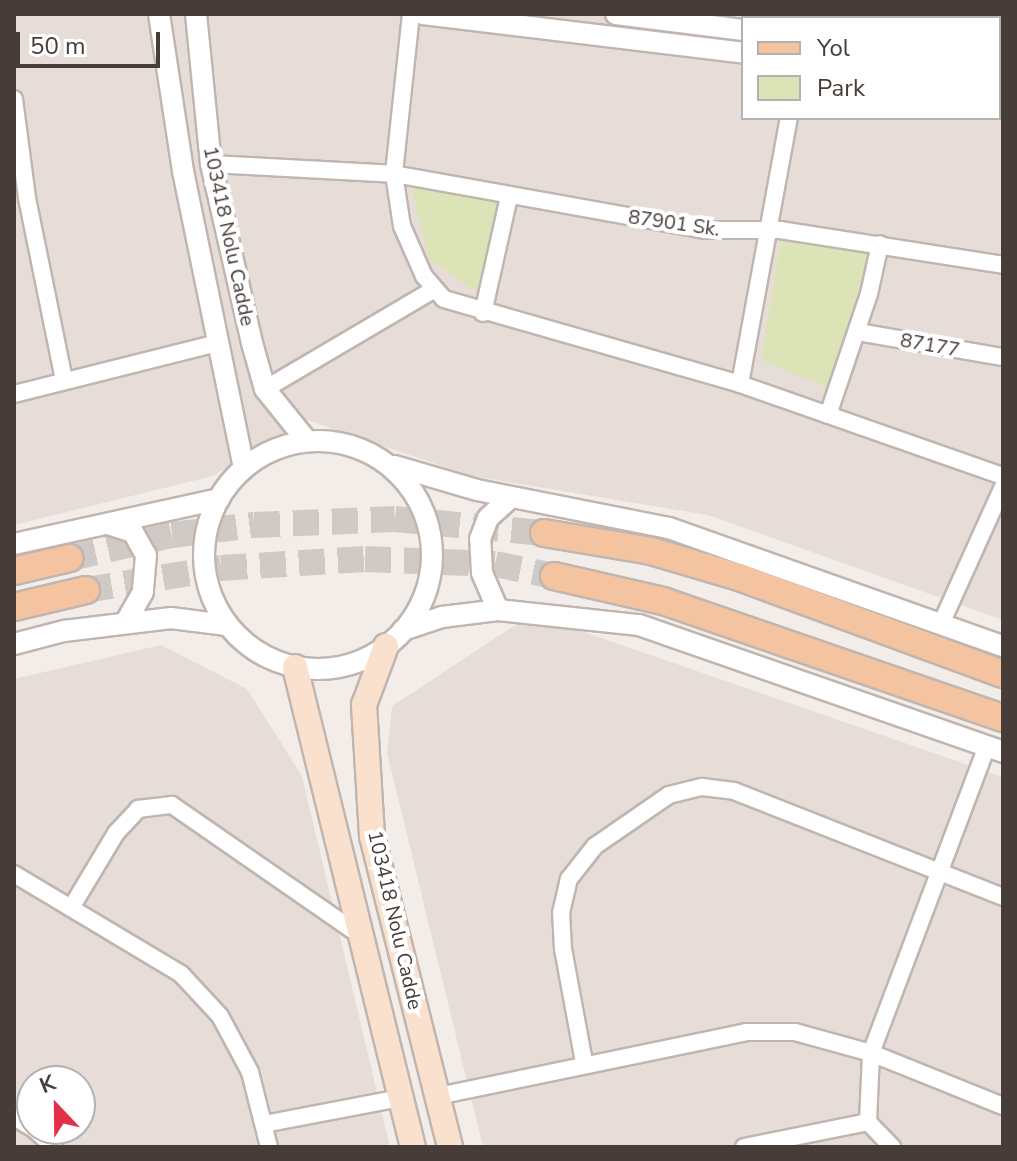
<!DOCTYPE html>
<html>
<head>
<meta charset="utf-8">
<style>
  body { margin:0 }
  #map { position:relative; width:1017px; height:1161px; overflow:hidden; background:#f3ede9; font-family:"Nunito Sans",sans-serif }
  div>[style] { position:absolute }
  .residential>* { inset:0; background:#e6ddd8 }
  .green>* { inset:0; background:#dce3b6 }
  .primary-tunnel>* { height:26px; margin-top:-13px; transform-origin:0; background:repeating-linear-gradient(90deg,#d0cac6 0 26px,transparent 0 39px) }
  .roads { filter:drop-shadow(2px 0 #c0b5af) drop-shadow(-2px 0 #c0b5af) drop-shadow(0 2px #c0b5af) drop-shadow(0 -2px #c0b5af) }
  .minor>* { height:16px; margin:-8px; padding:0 8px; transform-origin:8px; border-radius:8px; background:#fff }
  .tertiary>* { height:20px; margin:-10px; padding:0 10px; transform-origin:10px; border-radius:10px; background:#fff }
  .tertiary>.ring { margin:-10px; padding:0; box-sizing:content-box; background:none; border:20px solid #fff; border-radius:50% }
  .secondary>* { height:24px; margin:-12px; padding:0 12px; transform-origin:12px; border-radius:12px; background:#f9e1cd }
  .primary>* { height:26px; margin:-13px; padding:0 13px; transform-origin:13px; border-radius:13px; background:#f4c4a1 }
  span { translate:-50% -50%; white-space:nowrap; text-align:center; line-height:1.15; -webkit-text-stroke:8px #fff; paint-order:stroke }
  .street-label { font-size:20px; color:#463c38 }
  .frame { position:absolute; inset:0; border:16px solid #463c38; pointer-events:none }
  .legend { position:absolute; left:741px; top:16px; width:260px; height:104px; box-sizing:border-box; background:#fff; border:2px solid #b5b1af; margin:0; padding:10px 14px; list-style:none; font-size:24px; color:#463c38 }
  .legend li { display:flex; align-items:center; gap:16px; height:40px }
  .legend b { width:40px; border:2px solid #b5b1af }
  .north { position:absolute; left:16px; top:1065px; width:80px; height:80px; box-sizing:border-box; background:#fff; border:2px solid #b5b1af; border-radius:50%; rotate:338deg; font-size:22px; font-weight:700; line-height:32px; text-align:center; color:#463c38 }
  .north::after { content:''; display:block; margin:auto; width:28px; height:36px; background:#e42f49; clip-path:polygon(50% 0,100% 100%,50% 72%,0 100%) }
  .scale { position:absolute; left:16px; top:32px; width:144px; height:36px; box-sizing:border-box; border:4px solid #463c38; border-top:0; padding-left:10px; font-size:24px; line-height:28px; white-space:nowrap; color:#463c38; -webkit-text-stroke:6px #fff; paint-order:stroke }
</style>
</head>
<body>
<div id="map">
  <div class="residential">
    <i style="clip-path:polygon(evenodd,14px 14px,1003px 14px,1003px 620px,708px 515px,471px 476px,307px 420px,213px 476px,14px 525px,14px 14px,743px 18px,999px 18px,999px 118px,743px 118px,743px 18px)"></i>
    <i style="clip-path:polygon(532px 614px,1003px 777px,1003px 1147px,483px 1147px,387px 753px,392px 706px)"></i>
    <i style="clip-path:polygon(evenodd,161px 645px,247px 689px,302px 776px,390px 1147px,14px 1147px,14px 679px,161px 645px,32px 1081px,80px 1081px,80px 1129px,32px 1129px,32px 1081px)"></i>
  </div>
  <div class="green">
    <i style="clip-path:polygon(411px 187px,504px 200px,477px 292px,429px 259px)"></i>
    <i style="clip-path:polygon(782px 234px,873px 247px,834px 390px,761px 360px)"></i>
  </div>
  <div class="primary-tunnel">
    <i style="left:70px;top:558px;width:105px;rotate:-12.7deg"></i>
    <i style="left:172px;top:535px;width:83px;rotate:-7deg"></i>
    <i style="left:254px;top:525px;width:141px;rotate:-2.4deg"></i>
    <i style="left:395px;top:519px;width:150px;rotate:5.4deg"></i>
    <i style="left:86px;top:590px;width:137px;rotate:-9.3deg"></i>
    <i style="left:221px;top:568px;width:144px;rotate:-3.6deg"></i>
    <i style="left:365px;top:559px;width:130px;rotate:2.2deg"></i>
    <i style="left:495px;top:564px;width:60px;rotate:11.5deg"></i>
  </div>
  <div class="roads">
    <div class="minor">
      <i style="left:411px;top:14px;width:161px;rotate:96.1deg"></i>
      <i style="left:394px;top:174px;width:53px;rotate:81.3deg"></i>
      <i style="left:402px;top:226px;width:55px;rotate:66.3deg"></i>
      <i style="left:424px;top:276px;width:30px;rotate:49deg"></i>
      <i style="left:444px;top:299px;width:308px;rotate:16deg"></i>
      <i style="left:740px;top:384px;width:279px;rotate:19.3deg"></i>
      <i style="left:784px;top:18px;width:4px;rotate:-76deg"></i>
      <i style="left:872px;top:18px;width:4px;rotate:-90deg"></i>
      <i style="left:944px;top:18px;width:4px;rotate:-76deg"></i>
      <i style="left:14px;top:99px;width:100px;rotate:82.5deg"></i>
      <i style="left:27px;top:198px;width:186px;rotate:78.5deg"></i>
      <i style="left:211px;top:164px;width:183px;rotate:3.1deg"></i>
      <i style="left:394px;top:174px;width:316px;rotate:10.2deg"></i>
      <i style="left:705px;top:230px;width:75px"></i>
      <i style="left:780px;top:230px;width:226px;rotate:8.9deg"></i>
      <i style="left:483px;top:313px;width:119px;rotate:-77.4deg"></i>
      <i style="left:858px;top:332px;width:147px;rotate:9.8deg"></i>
      <i style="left:740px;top:384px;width:270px;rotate:-79.6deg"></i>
      <i style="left:265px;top:389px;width:197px;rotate:-30.5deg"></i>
      <i style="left:14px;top:394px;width:209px;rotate:-14.1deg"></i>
      <i style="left:828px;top:415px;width:128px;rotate:-71.3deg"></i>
      <i style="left:869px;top:294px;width:51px;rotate:-77.6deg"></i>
      <i style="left:941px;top:624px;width:150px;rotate:-65.7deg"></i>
      <i style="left:14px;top:874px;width:195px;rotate:30.9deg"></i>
      <i style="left:181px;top:974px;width:57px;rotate:47.1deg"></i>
      <i style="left:220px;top:1016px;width:64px;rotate:61.8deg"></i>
      <i style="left:250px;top:1072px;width:77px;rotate:75.8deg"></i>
      <i style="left:71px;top:908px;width:87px;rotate:-59deg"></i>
      <i style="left:116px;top:833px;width:33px;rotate:-47deg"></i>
      <i style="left:138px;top:809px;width:34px;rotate:-7deg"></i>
      <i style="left:172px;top:805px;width:225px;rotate:34.7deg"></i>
      <i style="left:584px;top:1062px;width:115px;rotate:-100.5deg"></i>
      <i style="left:563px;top:949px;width:36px;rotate:-93deg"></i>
      <i style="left:561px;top:913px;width:35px;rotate:-77deg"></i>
      <i style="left:569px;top:879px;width:42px;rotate:-51.8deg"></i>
      <i style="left:595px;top:846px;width:90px;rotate:-34.6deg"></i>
      <i style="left:669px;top:795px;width:34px;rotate:-14deg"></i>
      <i style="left:702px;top:787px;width:32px;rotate:7deg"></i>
      <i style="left:734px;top:791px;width:289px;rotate:21.5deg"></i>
      <i style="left:438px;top:1096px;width:315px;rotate:-11.7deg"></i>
      <i style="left:746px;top:1032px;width:49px"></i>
      <i style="left:795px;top:1032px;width:79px;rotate:15.4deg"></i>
      <i style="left:871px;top:1053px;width:142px;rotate:21.9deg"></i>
      <i style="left:14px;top:1117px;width:21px;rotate:31deg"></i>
      <i style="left:868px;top:1122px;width:69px;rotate:-87.5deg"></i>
      <i style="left:871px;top:1053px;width:328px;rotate:-69.3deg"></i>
      <i style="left:264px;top:1124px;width:138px;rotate:-10.8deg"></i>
      <i style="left:34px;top:1129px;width:27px;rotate:42deg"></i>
      <i style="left:744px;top:1147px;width:126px;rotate:-11.4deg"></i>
      <i style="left:868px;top:1122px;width:35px;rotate:46deg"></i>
    </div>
    <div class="tertiary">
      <i style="left:159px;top:14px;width:159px;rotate:81.3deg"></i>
      <i style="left:183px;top:171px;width:303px;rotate:78.4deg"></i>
      <i style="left:196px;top:14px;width:151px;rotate:84.3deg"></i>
      <i style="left:211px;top:164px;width:184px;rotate:77.1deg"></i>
      <i style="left:252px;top:343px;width:48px;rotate:74.2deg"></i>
      <i style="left:265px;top:389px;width:67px;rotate:51.1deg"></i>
      <i style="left:423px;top:14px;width:322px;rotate:6.9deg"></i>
      <i style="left:616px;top:14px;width:128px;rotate:7.2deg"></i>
      <i style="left:999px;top:65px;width:4px"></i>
      <i style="left:999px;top:88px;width:4px;rotate:14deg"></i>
      <i class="ring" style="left:204px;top:441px;width:208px;height:208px"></i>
      <i style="left:395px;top:466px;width:85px;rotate:16.3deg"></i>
      <i style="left:477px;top:490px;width:196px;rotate:11.2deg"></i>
      <i style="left:669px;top:528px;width:354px;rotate:19.5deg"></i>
      <i style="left:108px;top:524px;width:26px;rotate:18deg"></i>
      <i style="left:133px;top:532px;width:26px;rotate:61deg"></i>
      <i style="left:146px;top:555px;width:37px;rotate:95deg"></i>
      <i style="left:143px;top:592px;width:34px;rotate:120deg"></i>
      <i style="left:14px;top:544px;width:210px;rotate:-12.4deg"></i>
      <i style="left:498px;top:610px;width:40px;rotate:-113.4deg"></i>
      <i style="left:482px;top:573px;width:34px;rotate:-93deg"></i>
      <i style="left:480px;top:539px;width:22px;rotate:-69deg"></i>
      <i style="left:488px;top:518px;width:31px;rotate:-42deg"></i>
      <i style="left:403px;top:630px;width:41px;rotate:-18.4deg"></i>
      <i style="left:442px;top:617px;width:56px;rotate:-7.1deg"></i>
      <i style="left:498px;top:610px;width:142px;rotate:6.1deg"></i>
      <i style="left:639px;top:625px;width:386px;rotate:19.2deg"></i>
      <i style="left:14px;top:644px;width:52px;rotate:-14.6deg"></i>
      <i style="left:64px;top:631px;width:108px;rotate:-6.9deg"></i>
      <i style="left:171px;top:618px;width:54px;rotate:7.4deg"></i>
    </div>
    <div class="secondary">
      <i style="left:386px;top:646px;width:63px;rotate:110.4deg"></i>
      <i style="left:364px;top:705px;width:131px;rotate:86.5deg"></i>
      <i style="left:372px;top:836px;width:321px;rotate:75.9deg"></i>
      <i style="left:295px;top:667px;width:494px;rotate:76.2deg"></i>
    </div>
    <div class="primary">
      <i style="left:544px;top:533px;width:109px;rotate:9.5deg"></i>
      <i style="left:651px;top:551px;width:92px;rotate:16.5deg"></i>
      <i style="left:739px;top:577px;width:281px;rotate:20.2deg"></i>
      <i style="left:14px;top:571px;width:57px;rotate:-13.1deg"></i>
      <i style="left:554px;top:576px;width:112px;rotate:12.9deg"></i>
      <i style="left:663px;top:601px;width:360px;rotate:19deg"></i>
      <i style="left:14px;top:607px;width:74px;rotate:-13.3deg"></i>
    </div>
  </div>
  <div class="street-label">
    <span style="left:674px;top:223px;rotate:8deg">87901 Sk.</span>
    <span style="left:229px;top:236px;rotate:78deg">103418 Nolu Cadde</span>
    <span style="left:930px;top:345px;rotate:10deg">87177</span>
    <span style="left:395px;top:920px;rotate:77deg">103418 Nolu Cadde</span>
  </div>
  <div class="frame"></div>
  <ul class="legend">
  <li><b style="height:10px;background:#f4c4a1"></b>Yol</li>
  <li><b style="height:22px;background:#dce3b6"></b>Park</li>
  </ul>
  <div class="north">K</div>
  <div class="scale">50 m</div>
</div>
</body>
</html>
